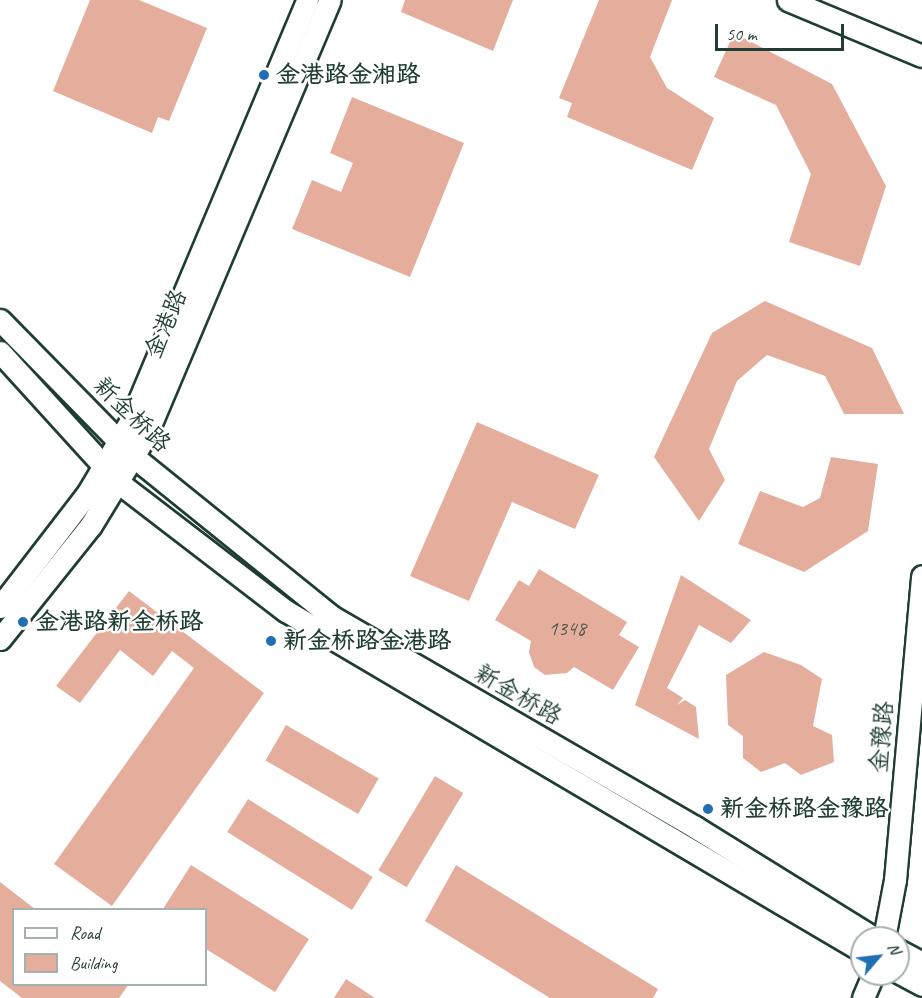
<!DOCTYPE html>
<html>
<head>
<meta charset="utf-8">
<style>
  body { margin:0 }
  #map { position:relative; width:922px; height:998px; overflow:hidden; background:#fff; font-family:Caveat,"LXGW WenKai TC",sans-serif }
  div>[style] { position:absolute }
  .building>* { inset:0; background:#e5ae9c; transform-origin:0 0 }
  .roads { filter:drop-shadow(2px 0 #1f3d34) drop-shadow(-2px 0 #1f3d34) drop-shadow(0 2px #1f3d34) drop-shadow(0 -2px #1f3d34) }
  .tertiary>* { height:21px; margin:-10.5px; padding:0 10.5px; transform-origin:10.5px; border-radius:10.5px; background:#fff }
  .dots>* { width:16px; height:16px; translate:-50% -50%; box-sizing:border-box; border:3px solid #fff; border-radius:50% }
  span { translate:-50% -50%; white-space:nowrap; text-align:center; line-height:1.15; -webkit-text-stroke:5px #fff; paint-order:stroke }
  .number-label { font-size:21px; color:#50594e }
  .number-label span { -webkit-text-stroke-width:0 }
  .poi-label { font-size:24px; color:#1f3d34; font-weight:700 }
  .left { translate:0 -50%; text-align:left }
  .street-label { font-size:24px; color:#1f3d34 }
  .legend { position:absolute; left:12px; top:908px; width:195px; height:78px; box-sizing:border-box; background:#fff; border:2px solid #a5b1ae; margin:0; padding:8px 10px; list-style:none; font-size:18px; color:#1f3d34 }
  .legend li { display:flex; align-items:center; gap:12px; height:30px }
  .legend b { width:30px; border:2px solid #a5b1ae }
  .north { position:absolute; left:850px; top:926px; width:60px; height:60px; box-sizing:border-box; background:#fff; border:2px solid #a5b1ae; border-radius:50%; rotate:62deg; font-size:16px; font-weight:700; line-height:24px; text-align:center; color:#1f3d34 }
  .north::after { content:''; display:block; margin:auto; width:21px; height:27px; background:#1f6fb2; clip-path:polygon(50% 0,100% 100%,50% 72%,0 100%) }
  .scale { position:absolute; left:715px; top:24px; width:129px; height:27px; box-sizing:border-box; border:3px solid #1f3d34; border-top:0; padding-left:8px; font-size:18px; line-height:21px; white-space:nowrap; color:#1f3d34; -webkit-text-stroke:4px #fff; paint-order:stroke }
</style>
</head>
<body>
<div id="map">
  <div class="building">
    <i style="clip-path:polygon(90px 0,139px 0,207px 28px,169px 121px,158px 117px,152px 133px,53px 91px)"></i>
    <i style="clip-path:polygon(405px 0,513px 0,493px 51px,401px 12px)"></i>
    <i style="clip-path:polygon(599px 0,672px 0,650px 57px,667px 88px,714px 118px,692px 170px,567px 117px,572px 103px,559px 98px)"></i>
    <i style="clip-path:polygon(734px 33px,832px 84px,886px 186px,860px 266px,789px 242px,811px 174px,776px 105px,714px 77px)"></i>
    <i style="clip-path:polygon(352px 97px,464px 143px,410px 277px,292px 229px,312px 180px,341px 192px,353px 163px,330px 153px)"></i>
    <i style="clip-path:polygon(765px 301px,872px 348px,904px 414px,844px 414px,825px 376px,767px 355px,737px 381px,709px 449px,725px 480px,699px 521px,654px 457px,712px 333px)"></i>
    <i style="clip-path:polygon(477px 422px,599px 475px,575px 529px,512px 502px,469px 601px,410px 576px)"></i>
    <i style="clip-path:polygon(831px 457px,878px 464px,868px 531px,804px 572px,738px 544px,760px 491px,803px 507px,820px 498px)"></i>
    <i style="clip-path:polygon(539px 569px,627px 622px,619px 635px,639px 647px,613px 690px,574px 667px,567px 673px,545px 675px,534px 667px,529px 652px,531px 641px,495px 620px,519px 580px,529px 586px)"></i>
    <i style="clip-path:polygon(681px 575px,751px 620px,731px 643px,699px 625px,667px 688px,683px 698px,677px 705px,685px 700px,696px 707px,699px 739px,635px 705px)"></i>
    <i style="clip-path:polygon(129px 591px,264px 693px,112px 906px,54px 864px,194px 668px,172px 651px,153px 676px,120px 650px,80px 703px,56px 686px)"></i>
    <i style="clip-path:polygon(764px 652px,801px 665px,822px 679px,813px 726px,832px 735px,834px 762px,801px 775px,785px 763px,761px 772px,743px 758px,743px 736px,728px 725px,726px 675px)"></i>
    <i style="left:286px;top:725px;width:107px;height:41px;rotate:30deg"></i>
    <i style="left:435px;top:776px;width:33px;height:110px;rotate:31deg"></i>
    <i style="left:248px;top:799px;width:147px;height:39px;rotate:32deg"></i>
    <i style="clip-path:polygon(191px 865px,309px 939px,275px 992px,206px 949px,206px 909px,163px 909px)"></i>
    <i style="clip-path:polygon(456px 865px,658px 989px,653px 998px,550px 998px,425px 921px)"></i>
    <i style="clip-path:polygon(0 882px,35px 909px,14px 909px,14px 984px,129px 984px,119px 998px,22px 998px,0 981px)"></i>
    <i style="clip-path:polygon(346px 979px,375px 998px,334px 998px)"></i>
  </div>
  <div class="roads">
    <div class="tertiary">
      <i style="left:788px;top:0;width:145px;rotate:22.7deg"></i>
      <i style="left:0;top:320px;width:192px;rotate:45.6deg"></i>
      <i style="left:134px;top:457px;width:253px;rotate:38.9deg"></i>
      <i style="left:331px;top:616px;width:421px;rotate:30.1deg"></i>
      <i style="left:695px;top:827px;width:211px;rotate:31.8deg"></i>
      <i style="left:0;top:352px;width:177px;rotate:47.7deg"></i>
      <i style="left:119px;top:483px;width:210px;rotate:37.5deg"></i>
      <i style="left:286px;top:611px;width:669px;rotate:30.55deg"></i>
      <i style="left:0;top:607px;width:143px;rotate:-52.4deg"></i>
      <i style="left:87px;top:494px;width:84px;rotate:-59.2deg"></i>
      <i style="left:130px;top:422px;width:458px;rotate:-67.2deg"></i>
      <i style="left:0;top:639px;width:146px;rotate:-51.4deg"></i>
      <i style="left:91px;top:525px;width:105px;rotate:-58.6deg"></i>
      <i style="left:146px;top:435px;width:472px;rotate:-67.1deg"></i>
      <i style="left:884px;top:938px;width:59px;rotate:-79.3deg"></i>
      <i style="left:895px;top:880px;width:305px;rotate:-84.9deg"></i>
      <i style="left:898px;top:950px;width:27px;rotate:28deg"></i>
      <i style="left:898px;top:972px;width:27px;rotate:28deg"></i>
      <i style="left:863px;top:998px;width:26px;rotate:-67deg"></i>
    </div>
  </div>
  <div class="dots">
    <i style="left:264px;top:75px;background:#1f6fb2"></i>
    <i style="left:23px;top:622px;background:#1f6fb2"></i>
    <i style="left:271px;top:641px;background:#1f6fb2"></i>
    <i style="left:708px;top:809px;background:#1f6fb2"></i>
  </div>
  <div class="number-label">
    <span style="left:567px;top:628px">1348</span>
  </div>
  <div class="poi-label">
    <span class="left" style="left:276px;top:75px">金港路金湘路</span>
    <span class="left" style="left:35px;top:622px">金港路新金桥路</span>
    <span class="left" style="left:283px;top:641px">新金桥路金港路</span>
    <span class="left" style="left:720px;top:809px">新金桥路金豫路</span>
  </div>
  <div class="street-label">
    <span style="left:166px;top:324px;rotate:-67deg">金港路</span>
    <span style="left:132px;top:415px;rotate:44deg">新金桥路</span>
    <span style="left:518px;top:695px;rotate:30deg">新金桥路</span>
    <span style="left:882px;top:737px;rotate:-85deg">金豫路</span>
  </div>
  <ul class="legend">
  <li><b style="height:8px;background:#fff"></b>Road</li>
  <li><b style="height:16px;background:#e5ae9c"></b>Building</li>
  </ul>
  <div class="north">N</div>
  <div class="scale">50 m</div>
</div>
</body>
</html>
